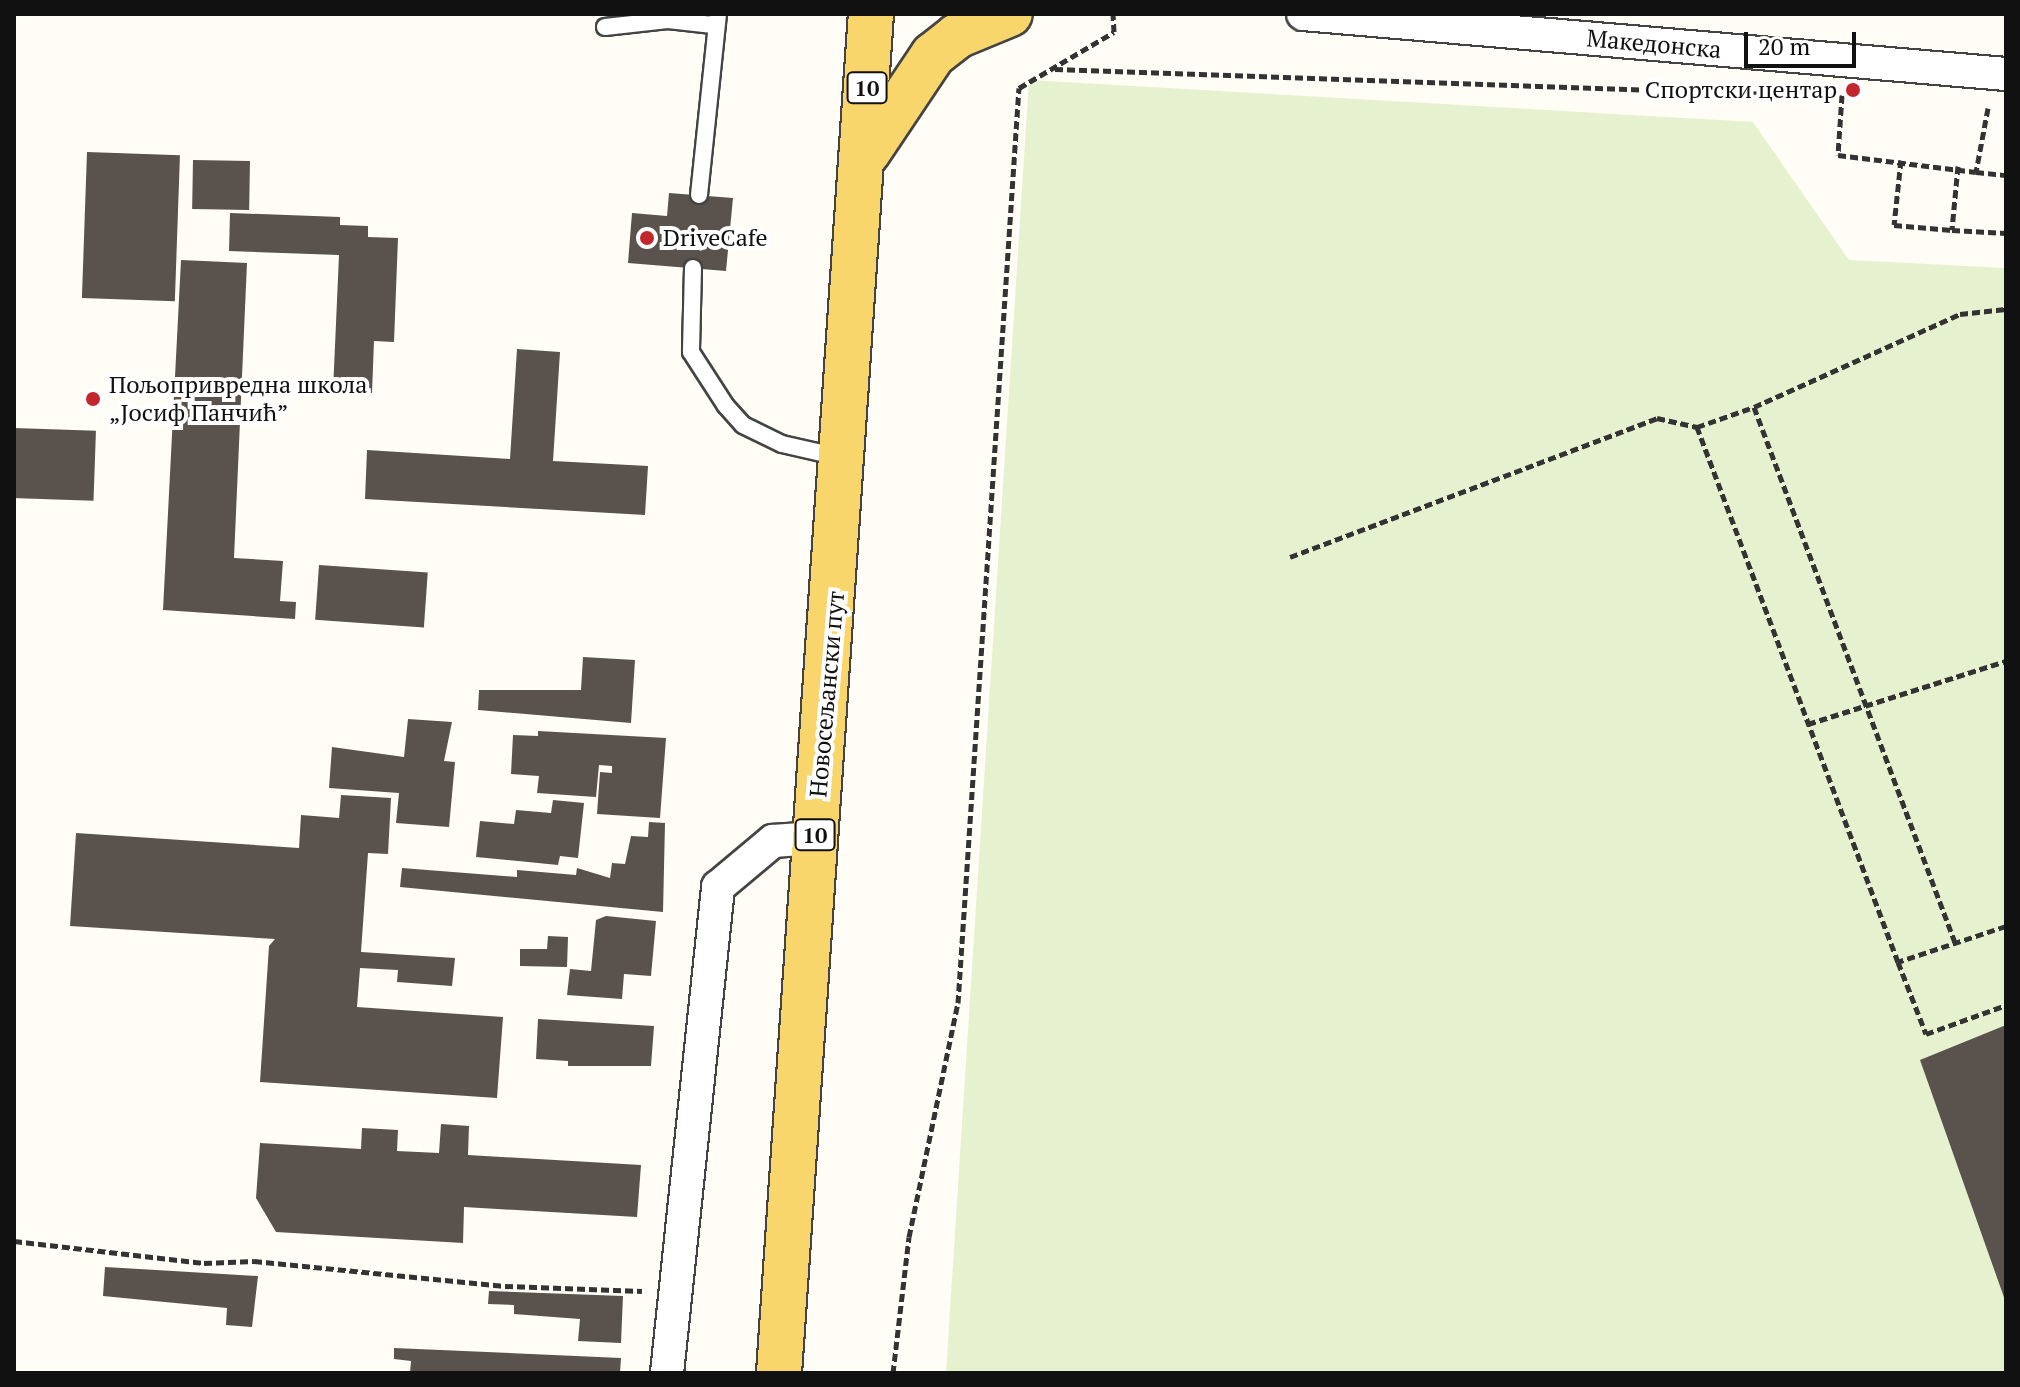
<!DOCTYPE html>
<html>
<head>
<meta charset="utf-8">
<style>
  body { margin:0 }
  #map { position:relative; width:2020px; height:1387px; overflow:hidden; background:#fffdf5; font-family:"PT Serif",serif }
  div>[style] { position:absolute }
  .pitch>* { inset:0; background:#e6f2cf }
  .building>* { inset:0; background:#5a524d; transform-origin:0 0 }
  .path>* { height:5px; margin-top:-2.5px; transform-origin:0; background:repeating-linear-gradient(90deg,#333 0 8px,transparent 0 12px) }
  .roads { filter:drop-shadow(2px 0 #444) drop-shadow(-2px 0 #444) drop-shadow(0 2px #444) drop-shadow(0 -2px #444) }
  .service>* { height:16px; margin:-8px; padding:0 8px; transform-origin:8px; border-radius:8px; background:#fff }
  .minor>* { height:32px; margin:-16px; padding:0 16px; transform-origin:16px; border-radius:16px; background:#fff }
  .primary>* { height:44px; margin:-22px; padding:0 22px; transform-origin:22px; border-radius:22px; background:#f9d66b }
  .dots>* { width:22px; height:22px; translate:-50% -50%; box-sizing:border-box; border:4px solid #fff; border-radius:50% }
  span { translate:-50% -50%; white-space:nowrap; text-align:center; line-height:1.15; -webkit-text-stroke:8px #fff; paint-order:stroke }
  .shield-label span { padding:2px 6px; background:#fff; border:2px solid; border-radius:6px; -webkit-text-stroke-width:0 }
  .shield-label { font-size:22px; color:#111; font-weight:700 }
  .street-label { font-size:24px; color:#111 }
  .poi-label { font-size:24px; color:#111 }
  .right { translate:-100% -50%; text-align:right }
  .left { translate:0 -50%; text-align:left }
  .frame { position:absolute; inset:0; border:16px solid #111; pointer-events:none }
  .scale { position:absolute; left:1744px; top:32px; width:112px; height:36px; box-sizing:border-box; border:4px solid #111; border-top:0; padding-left:10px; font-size:24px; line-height:28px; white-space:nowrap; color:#111; -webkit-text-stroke:6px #fff; paint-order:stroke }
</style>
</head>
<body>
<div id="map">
  <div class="pitch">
    <i style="clip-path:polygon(1029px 80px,1753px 122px,1849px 260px,2006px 268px,2006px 1373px,946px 1373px)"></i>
  </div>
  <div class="building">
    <i style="left:87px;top:152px;width:93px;height:146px;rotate:2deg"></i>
    <i style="left:193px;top:160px;width:57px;height:49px;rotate:1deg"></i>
    <i style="clip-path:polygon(669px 193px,733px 198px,726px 271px,628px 263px,632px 213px,667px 216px)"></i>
    <i style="clip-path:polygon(230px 213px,340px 217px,340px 225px,368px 226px,368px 237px,398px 238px,394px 342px,374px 341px,372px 393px,333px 391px,339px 255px,229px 251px)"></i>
    <i style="clip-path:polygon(181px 260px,247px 263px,234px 558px,283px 561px,280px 601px,296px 602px,295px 619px,163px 610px)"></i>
    <i style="clip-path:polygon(517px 349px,560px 352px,553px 461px,648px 466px,645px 515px,365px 499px,367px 450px,510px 459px)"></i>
    <i style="left:14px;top:428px;width:82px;height:70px;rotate:2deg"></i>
    <i style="left:319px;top:565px;width:109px;height:55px;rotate:4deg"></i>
    <i style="clip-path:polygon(583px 657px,635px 660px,631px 723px,478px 710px,479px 690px,581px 690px)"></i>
    <i style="clip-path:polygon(408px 719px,452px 722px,444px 761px,455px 762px,449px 827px,396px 823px,399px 793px,329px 788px,332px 747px,404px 757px)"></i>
    <i style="clip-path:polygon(538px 731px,666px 738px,660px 818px,597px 814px,600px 772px,612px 773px,612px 766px,599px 765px,596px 797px,537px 793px,539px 776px,511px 774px,513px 735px,538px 736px)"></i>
    <i style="clip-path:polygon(341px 795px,391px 798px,388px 854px,368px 853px,361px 952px,455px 958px,452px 986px,397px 982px,398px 970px,360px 968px,357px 1007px,503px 1017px,497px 1098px,260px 1082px,269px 946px,275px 939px,70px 926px,76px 833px,299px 848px,301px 815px,339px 818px)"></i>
    <i style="clip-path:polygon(553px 800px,584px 803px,578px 858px,560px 856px,558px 865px,476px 857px,480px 821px,514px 824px,516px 810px,551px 813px)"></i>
    <i style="clip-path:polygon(649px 822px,665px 823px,663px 912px,400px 887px,402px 868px,517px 877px,517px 870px,576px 875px,577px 868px,610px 878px,612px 863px,625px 864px,631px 836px,648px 837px)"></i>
    <i style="clip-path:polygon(606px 916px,656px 921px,651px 976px,624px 974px,622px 999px,567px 995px,570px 969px,591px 971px,596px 920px)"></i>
    <i style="clip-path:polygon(548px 936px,568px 937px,567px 967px,520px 966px,520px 949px,547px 949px)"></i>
    <i style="clip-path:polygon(538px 1019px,654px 1026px,651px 1066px,568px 1066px,568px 1061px,536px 1059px)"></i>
    <i style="clip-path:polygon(2006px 1025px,2006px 1303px,1920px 1060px)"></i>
    <i style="clip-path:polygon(441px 1124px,469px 1126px,468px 1155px,641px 1165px,637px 1217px,464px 1207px,463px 1243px,276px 1232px,256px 1198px,260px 1143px,361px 1149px,362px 1128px,398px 1130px,397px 1151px,439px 1153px)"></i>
    <i style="clip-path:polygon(105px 1267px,258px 1276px,252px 1327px,226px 1325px,227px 1308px,103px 1296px)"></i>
    <i style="clip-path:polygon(489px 1291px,623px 1296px,621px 1343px,578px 1341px,580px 1319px,514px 1314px,514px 1305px,488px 1304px)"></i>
    <i style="clip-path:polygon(394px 1348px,621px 1358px,620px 1373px,410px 1373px,411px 1361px,394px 1359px)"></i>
  </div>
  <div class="path">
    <i style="left:1055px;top:69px;width:745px;rotate:2deg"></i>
    <i style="left:1842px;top:95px;width:60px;rotate:93.8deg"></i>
    <i style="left:1838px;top:155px;width:139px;rotate:7deg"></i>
    <i style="left:1988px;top:108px;width:65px;rotate:100.6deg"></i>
    <i style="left:1976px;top:172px;width:30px;rotate:6deg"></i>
    <i style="left:1901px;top:160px;width:65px;rotate:96.1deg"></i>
    <i style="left:1894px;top:225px;width:58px;rotate:4.9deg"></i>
    <i style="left:1958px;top:166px;width:64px;rotate:95.4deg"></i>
    <i style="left:1952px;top:230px;width:54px;rotate:3.2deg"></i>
    <i style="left:1754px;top:407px;width:226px;rotate:-24.3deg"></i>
    <i style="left:1960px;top:314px;width:46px;rotate:-6.2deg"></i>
    <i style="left:1290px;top:557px;width:392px;rotate:-20.7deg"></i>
    <i style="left:1657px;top:418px;width:41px;rotate:12.7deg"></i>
    <i style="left:1808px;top:724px;width:208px;rotate:-17.7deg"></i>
    <i style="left:2006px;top:926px;width:114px;rotate:161.6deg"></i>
    <i style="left:1898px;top:962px;width:77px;rotate:68.7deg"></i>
    <i style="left:1926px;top:1034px;width:85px;rotate:-19.9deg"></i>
    <i style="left:1898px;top:962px;width:572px;rotate:-110.59deg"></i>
    <i style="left:1697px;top:427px;width:60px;rotate:-19.3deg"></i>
    <i style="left:1754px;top:407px;width:575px;rotate:69.42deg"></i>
    <i style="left:14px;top:1241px;width:191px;rotate:6.6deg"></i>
    <i style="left:204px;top:1263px;width:50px;rotate:-2.3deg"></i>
    <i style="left:254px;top:1261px;width:252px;rotate:5.7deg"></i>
    <i style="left:505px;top:1286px;width:137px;rotate:2.1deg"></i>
    <i style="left:893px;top:1373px;width:137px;rotate:-83.3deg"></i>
    <i style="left:909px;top:1237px;width:239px;rotate:-78.2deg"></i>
    <i style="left:958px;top:1003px;width:917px;rotate:-86.19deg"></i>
    <i style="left:1019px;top:88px;width:110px;rotate:-30.5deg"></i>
    <i style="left:1114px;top:32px;width:18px;rotate:-93deg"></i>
  </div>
  <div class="roads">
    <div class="service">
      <i style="left:605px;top:27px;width:63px;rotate:-6.3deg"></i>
      <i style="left:668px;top:20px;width:45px;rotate:6.3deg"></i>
      <i style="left:699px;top:195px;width:182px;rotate:-84deg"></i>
      <i style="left:693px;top:268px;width:84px;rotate:91.4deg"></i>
      <i style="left:691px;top:352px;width:64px;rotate:57.1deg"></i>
      <i style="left:726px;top:406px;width:25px;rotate:48deg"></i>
      <i style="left:743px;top:425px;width:43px;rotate:26deg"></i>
      <i style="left:782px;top:444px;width:58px;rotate:12.8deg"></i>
    </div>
    <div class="minor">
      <i style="left:1303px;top:14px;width:706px;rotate:4.88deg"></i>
      <i style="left:667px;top:1373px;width:489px;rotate:-84deg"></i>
      <i style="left:718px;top:887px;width:72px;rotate:-39.9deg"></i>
      <i style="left:773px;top:841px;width:42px;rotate:-4.1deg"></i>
    </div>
    <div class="primary">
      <i style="left:868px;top:152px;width:117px;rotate:-56.2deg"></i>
      <i style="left:933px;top:55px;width:31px;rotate:-38deg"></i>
      <i style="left:957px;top:36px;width:57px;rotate:-22.5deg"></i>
      <i style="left:779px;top:1373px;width:1362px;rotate:-86.13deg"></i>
    </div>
  </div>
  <div class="dots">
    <i style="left:1853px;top:90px;background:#c4262e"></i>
    <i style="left:647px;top:238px;background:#c4262e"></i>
    <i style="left:93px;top:399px;background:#c4262e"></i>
  </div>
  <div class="shield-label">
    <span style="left:867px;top:88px">10</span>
    <span style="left:815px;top:835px">10</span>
  </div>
  <div class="street-label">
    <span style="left:1654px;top:44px;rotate:5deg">Македонска</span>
    <span style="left:827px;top:694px;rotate:-85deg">Новосељански пут</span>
  </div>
  <div class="poi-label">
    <span class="right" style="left:1837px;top:90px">Спортски центар</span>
    <span class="left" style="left:663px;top:238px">DriveCafe</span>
    <span class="left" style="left:109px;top:399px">Пољопривредна школа<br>„Јосиф Панчић”</span>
  </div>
  <div class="frame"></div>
  <div class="scale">20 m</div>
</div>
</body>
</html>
